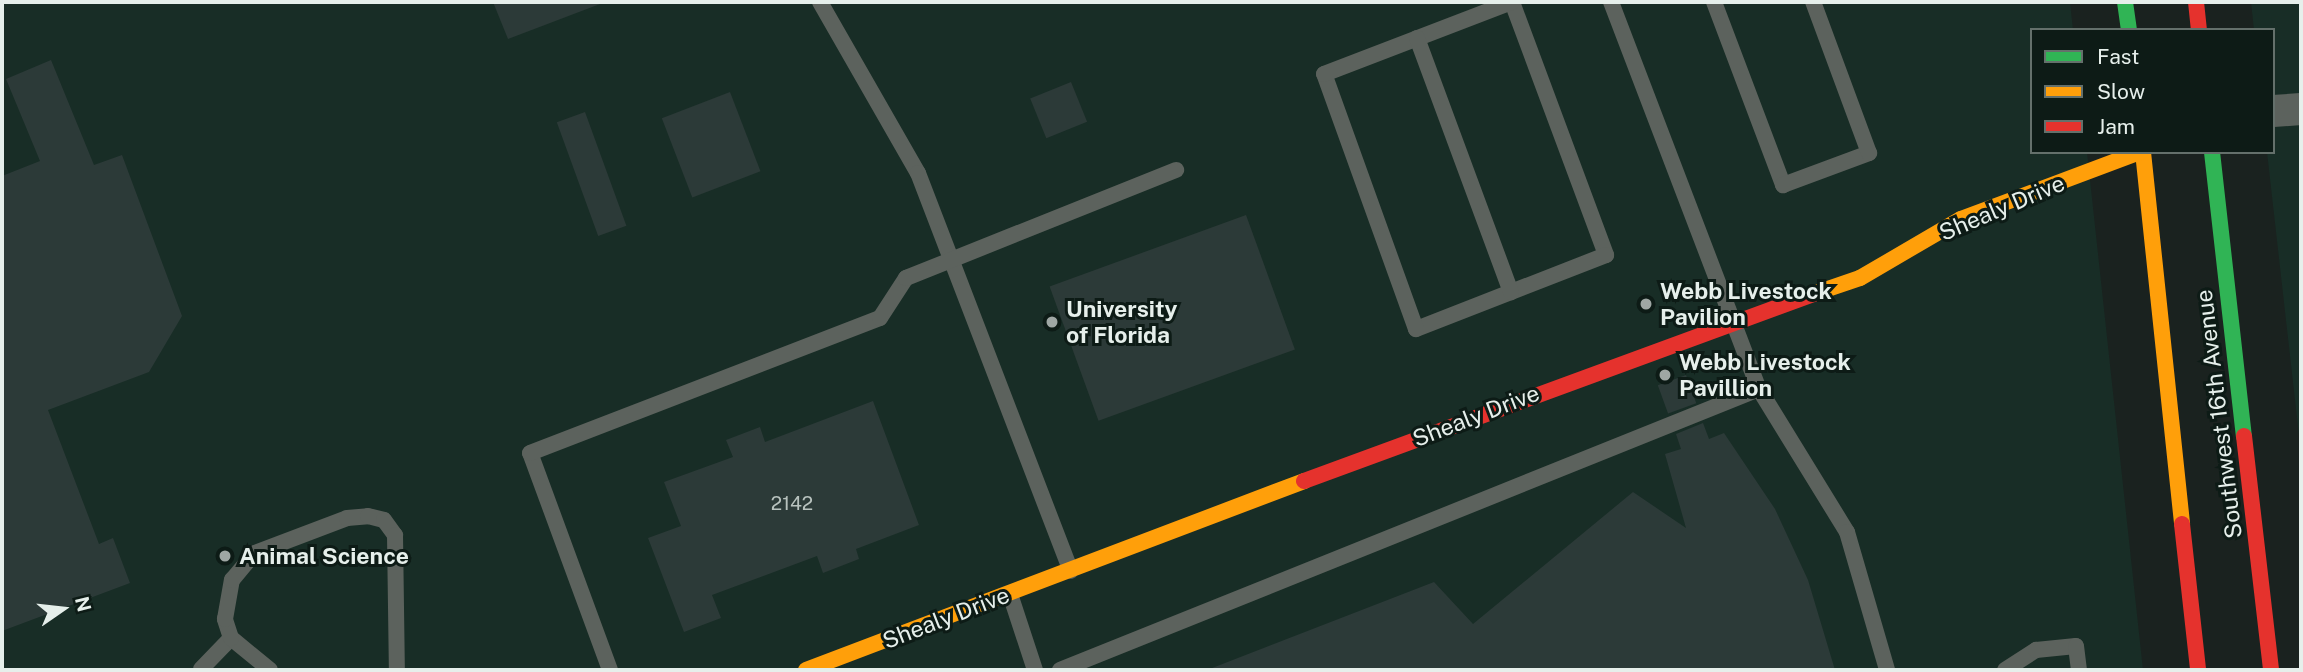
<!DOCTYPE html>
<html>
<head>
<meta charset="utf-8">
<style>
  body { margin:0 }
  #map { position:relative; width:2303px; height:672px; overflow:hidden; background:#1a221f; font-family:"Public Sans",sans-serif }
  div>[style] { position:absolute }
  .built>* { inset:0; background:#182d26 }
  .building>* { inset:0; background:#2c3a38; transform-origin:0 0 }
  .lane>* { height:16px; margin:-8px; padding:0 8px; transform-origin:8px; border-radius:8px; background:#5c625d }
  .street>* { height:32px; margin:-16px; padding:0 16px; transform-origin:16px; border-radius:16px; background:#5c625d }
  .fast>* { height:16px; margin:-8px; padding:0 8px; transform-origin:8px; border-radius:8px; background:#30b455 }
  .slow>* { height:16px; margin:-8px; padding:0 8px; transform-origin:8px; border-radius:8px; background:#ff9f0a }
  .jam>* { height:16px; margin:-8px; padding:0 8px; transform-origin:8px; border-radius:8px; background:#e5322d }
  .dots>* { width:19px; height:19px; translate:-50% -50%; box-sizing:border-box; border:4px solid #0d1b16; border-radius:50% }
  span { translate:-50% -50%; white-space:nowrap; text-align:center; line-height:1.15; -webkit-text-stroke:6px #0d1b16; paint-order:stroke }
  .number-label { font-size:19px; color:#b8c2be }
  .number-label span { -webkit-text-stroke-width:0 }
  .street-label { font-size:23px; color:#e6efeb }
  .poi-label { font-size:23px; color:#e6efeb; font-weight:700 }
  .left { translate:0 -50%; text-align:left }
  .frame { position:absolute; inset:0; border:4px solid #e6efeb; pointer-events:none }
  .legend { position:absolute; left:2030px; top:28px; width:245px; height:126px; box-sizing:border-box; background:#0d1b16; border:2px solid #64706b; margin:0; padding:9px 12px; list-style:none; font-size:21px; color:#e6efeb }
  .legend li { display:flex; align-items:center; gap:14px; height:35px }
  .legend b { width:35px; border:2px solid #64706b }
  .north { position:absolute; left:28px; top:574px; width:70px; height:70px; -webkit-text-stroke:5px #0d1b16; paint-order:stroke; rotate:76deg; font-size:19px; font-weight:700; line-height:28px; text-align:center; color:#e6efeb }
  .north::after { content:''; display:block; margin:auto; width:24px; height:32px; background:#e6efeb; clip-path:polygon(50% 0,100% 100%,50% 72%,0 100%) }
</style>
</head>
<body>
<div id="map">
  <div class="built">
    <i style="clip-path:polygon(2px 2px,2070px 2px,2073px 30px,2032px 30px,2032px 152px,2087px 152px,2143px 670px,2px 670px)"></i>
    <i style="clip-path:polygon(2251px 2px,2301px 2px,2301px 453px,2267px 152px,2273px 152px,2273px 30px,2254px 30px)"></i>
  </div>
  <div class="building">
    <i style="clip-path:polygon(493px 2px,600px 2px,600px 4px,508px 39px)"></i>
    <i style="clip-path:polygon(51px 60px,94px 165px,122px 155px,182px 316px,149px 372px,48px 410px,99px 544px,113px 538px,130px 583px,2px 631px,2px 176px,40px 161px,6px 79px)"></i>
    <i style="left:1071px;top:82px;width:43px;height:44px;rotate:68deg"></i>
    <i style="left:730px;top:92px;width:85px;height:73px;rotate:69deg"></i>
    <i style="left:585px;top:112px;width:121px;height:30px;rotate:70deg"></i>
    <i style="left:1246px;top:215px;width:143px;height:209px;rotate:70deg"></i>
    <i style="left:1686px;top:375px;width:30px;height:30px;rotate:70deg"></i>
    <i style="clip-path:polygon(873px 401px,919px 525px,856px 549px,859px 559px,823px 573px,817px 556px,712px 595px,721px 618px,684px 632px,648px 538px,681px 526px,664px 482px,733px 457px,726px 440px,760px 427px,765px 442px)"></i>
    <i style="clip-path:polygon(1703px 423px,1709px 439px,1724px 433px,1775px 509px,1808px 580px,1835px 670px,1207px 670px,1434px 582px,1473px 624px,1633px 492px,1686px 528px,1665px 454px,1681px 449px,1676px 434px)"></i>
  </div>
  <div class="lane">
    <i style="left:820px;top:2px;width:197px;rotate:60.2deg"></i>
    <i style="left:918px;top:173px;width:426px;rotate:69deg"></i>
    <i style="left:1512px;top:2px;width:270px;rotate:69.6deg"></i>
    <i style="left:1606px;top:255px;width:204px;rotate:158.7deg"></i>
    <i style="left:1416px;top:329px;width:271px;rotate:-109.8deg"></i>
    <i style="left:1324px;top:74px;width:201px;rotate:-21deg"></i>
    <i style="left:1611px;top:2px;width:414px;rotate:69.1deg"></i>
    <i style="left:1759px;top:389px;width:168px;rotate:58.4deg"></i>
    <i style="left:1847px;top:532px;width:144px;rotate:73.8deg"></i>
    <i style="left:1714px;top:2px;width:196px;rotate:69.3deg"></i>
    <i style="left:1783px;top:185px;width:92px;rotate:-20.4deg"></i>
    <i style="left:1869px;top:153px;width:161px;rotate:-110.3deg"></i>
    <i style="left:1417px;top:38px;width:271px;rotate:69.7deg"></i>
    <i style="left:1010px;top:594px;width:80px;rotate:71.8deg"></i>
    <i style="left:201px;top:669px;width:43px;rotate:-45.9deg"></i>
    <i style="left:270px;top:670px;width:50px;rotate:-140.6deg"></i>
    <i style="left:231px;top:638px;width:20px;rotate:-108deg"></i>
    <i style="left:225px;top:619px;width:40px;rotate:-80deg"></i>
    <i style="left:232px;top:580px;width:35px;rotate:-50deg"></i>
    <i style="left:255px;top:553px;width:98px;rotate:-20.8deg"></i>
    <i style="left:347px;top:518px;width:21px;rotate:-5deg"></i>
    <i style="left:368px;top:516px;width:16px;rotate:14deg"></i>
    <i style="left:384px;top:520px;width:19px;rotate:54deg"></i>
    <i style="left:395px;top:535px;width:135px;rotate:89.2deg"></i>
    <i style="left:610px;top:670px;width:231px;rotate:-110.2deg"></i>
    <i style="left:530px;top:453px;width:375px;rotate:-21.1deg"></i>
    <i style="left:880px;top:318px;width:48px;rotate:-57deg"></i>
    <i style="left:906px;top:278px;width:291px;rotate:-21.8deg"></i>
    <i style="left:1060px;top:670px;width:753px;rotate:-21.9deg"></i>
    <i style="left:2005px;top:670px;width:37px;rotate:-33deg"></i>
    <i style="left:2036px;top:650px;width:40px;rotate:-5.7deg"></i>
    <i style="left:2076px;top:646px;width:24px;rotate:83deg"></i>
  </div>
  <div class="street">
    <i style="left:2273px;top:111px;width:28px;rotate:-4deg"></i>
  </div>
  <div class="fast">
    <i style="left:2125px;top:2px;width:28px;rotate:82deg"></i>
    <i style="left:2212px;top:152px;width:286px;rotate:83.6deg"></i>
  </div>
  <div class="slow">
    <i style="left:2143px;top:152px;width:374px;rotate:84deg"></i>
    <i style="left:1816px;top:293px;width:46px;rotate:-18.8deg"></i>
    <i style="left:1860px;top:278px;width:117px;rotate:-30.3deg"></i>
    <i style="left:1961px;top:219px;width:191px;rotate:-20.5deg"></i>
    <i style="left:806px;top:670px;width:533px;rotate:-20.78deg"></i>
  </div>
  <div class="jam">
    <i style="left:2196px;top:2px;width:28px;rotate:84deg"></i>
    <i style="left:2244px;top:436px;width:236px;rotate:83.4deg"></i>
    <i style="left:1304px;top:481px;width:545px;rotate:-20.16deg"></i>
    <i style="left:2182px;top:524px;width:147px;rotate:83.7deg"></i>
  </div>
  <div class="dots">
    <i style="left:1646px;top:304px;background:#9fa7a4"></i>
    <i style="left:1052px;top:322px;background:#9fa7a4"></i>
    <i style="left:1665px;top:375px;background:#9fa7a4"></i>
    <i style="left:225px;top:556px;background:#9fa7a4"></i>
  </div>
  <div class="number-label">
    <span style="left:792px;top:504px">2142</span>
  </div>
  <div class="street-label">
    <span style="left:2002px;top:208px;rotate:-23deg">Shealy Drive</span>
    <span style="left:2219px;top:414px;rotate:-97deg">Southwest 16th Avenue</span>
    <span style="left:1476px;top:416px;rotate:-21deg">Shealy Drive</span>
    <span style="left:946px;top:618px;rotate:-21deg">Shealy Drive</span>
  </div>
  <div class="poi-label">
    <span class="left" style="left:1660px;top:304px">Webb Livestock<br>Pavilion</span>
    <span class="left" style="left:1066px;top:322px">University<br>of Florida</span>
    <span class="left" style="left:1679px;top:375px">Webb Livestock<br>Pavillion</span>
    <span class="left" style="left:239px;top:556px">Animal Science</span>
  </div>
  <div class="frame"></div>
  <ul class="legend">
  <li><b style="height:9px;background:#30b455"></b>Fast</li>
  <li><b style="height:9px;background:#ff9f0a"></b>Slow</li>
  <li><b style="height:9px;background:#e5322d"></b>Jam</li>
  </ul>
  <div class="north">N</div>
</div>
</body>
</html>
